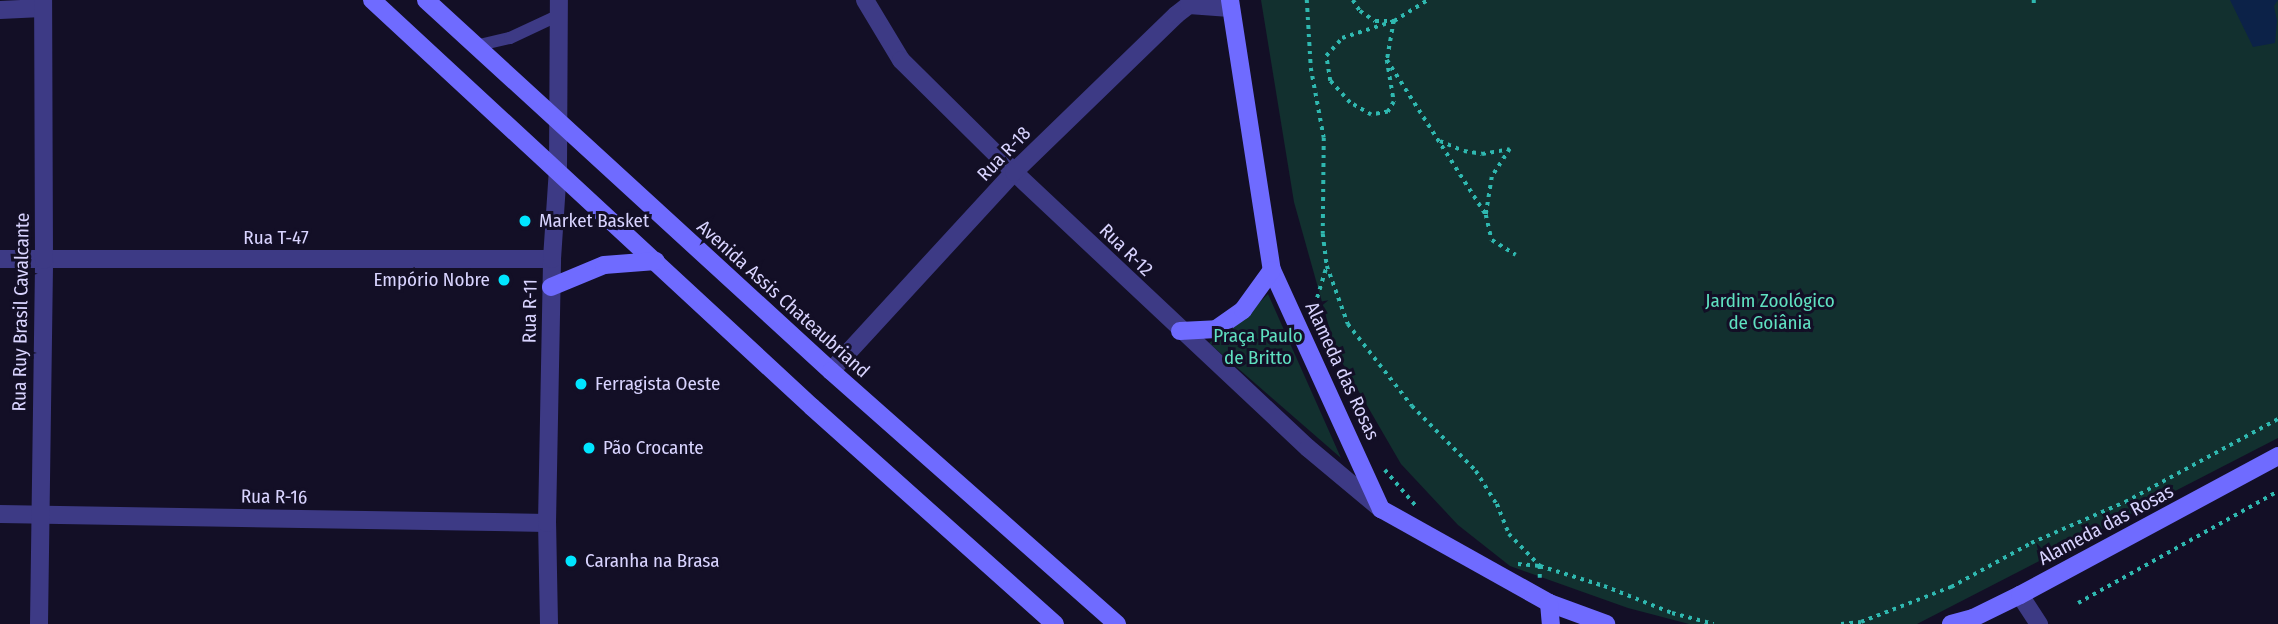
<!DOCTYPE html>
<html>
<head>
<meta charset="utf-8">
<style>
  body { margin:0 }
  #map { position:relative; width:2278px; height:624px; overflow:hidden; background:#130f26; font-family:"Fira Sans Condensed",sans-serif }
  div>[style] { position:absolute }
  .green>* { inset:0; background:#12302f }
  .water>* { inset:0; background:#0c2248 }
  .path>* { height:3.5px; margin-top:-1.75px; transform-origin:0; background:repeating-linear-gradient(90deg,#2fb8b0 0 3.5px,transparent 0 8.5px) }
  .lane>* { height:12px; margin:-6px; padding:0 6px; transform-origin:6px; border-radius:6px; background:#3d3a85 }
  .street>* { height:18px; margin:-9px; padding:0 9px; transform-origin:9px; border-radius:9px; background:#3d3a85 }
  .secondary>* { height:18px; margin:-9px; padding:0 9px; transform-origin:9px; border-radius:9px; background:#6f6bff }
  .dots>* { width:19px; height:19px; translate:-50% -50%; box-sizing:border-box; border:4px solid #130f26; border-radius:50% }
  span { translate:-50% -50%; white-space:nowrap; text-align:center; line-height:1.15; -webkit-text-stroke:6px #130f26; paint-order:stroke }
  .street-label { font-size:19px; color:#d9d4ff }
  .poi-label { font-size:19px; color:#d9d4ff }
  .left { translate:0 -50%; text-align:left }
  .right { translate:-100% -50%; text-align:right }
  .park-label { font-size:19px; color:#5fe0c0 }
</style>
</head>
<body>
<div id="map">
  <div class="green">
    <i style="clip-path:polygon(1261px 0,2278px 0,2278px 438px,1917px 624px,1689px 624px,1628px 608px,1510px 566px,1458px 525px,1401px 464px,1336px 352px,1294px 202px)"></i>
    <i style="clip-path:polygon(1268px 294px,1341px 458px,1209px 343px,1240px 322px)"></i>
  </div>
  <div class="water">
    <i style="clip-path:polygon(2230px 0,2278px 0,2274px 6px,2277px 21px,2275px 43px,2253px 47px)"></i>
  </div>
  <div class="path">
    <i style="left:1307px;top:0;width:68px;rotate:86.6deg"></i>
    <i style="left:1311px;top:68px;width:71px;rotate:79.5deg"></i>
    <i style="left:1324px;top:138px;width:96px;rotate:90.6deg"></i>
    <i style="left:1323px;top:234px;width:32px;rotate:83deg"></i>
    <i style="left:1327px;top:266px;width:62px;rotate:70.1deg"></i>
    <i style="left:1348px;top:324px;width:104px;rotate:52deg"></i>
    <i style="left:1412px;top:406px;width:91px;rotate:45.4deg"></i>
    <i style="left:1476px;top:471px;width:39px;rotate:58deg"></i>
    <i style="left:1497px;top:504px;width:32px;rotate:68deg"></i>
    <i style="left:1509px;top:534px;width:45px;rotate:45.9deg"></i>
    <i style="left:1540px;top:566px;width:12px;rotate:90deg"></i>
    <i style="left:1353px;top:0;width:13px;rotate:58deg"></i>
    <i style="left:1360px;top:11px;width:18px;rotate:34deg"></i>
    <i style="left:1375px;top:21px;width:19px"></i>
    <i style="left:1394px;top:21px;width:40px;rotate:-32deg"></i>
    <i style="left:2034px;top:0;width:4px;rotate:90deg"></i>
    <i style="left:1387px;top:60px;width:43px;rotate:80.5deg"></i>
    <i style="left:1394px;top:102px;width:12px;rotate:121deg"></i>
    <i style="left:1388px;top:112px;width:17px;rotate:170deg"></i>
    <i style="left:1371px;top:115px;width:24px;rotate:-150deg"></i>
    <i style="left:1350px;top:103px;width:30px;rotate:-132deg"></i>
    <i style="left:1330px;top:81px;width:25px;rotate:-99deg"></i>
    <i style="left:1326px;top:56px;width:24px;rotate:-48deg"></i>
    <i style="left:1342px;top:38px;width:55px;rotate:-18.1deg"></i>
    <i style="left:1394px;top:21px;width:40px;rotate:100deg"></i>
    <i style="left:1387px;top:60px;width:184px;rotate:57.4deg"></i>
    <i style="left:1440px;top:141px;width:26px;rotate:23deg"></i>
    <i style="left:1464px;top:151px;width:18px;rotate:9deg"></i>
    <i style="left:1482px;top:154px;width:28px;rotate:-10deg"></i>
    <i style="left:1510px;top:149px;width:33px;rotate:123deg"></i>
    <i style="left:1492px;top:177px;width:38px;rotate:99deg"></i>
    <i style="left:1486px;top:215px;width:26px;rotate:77deg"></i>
    <i style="left:1492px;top:240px;width:28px;rotate:32deg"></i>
    <i style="left:1312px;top:314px;width:48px;rotate:-73.1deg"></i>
    <i style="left:1385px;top:470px;width:48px;rotate:49.3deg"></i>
    <i style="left:1518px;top:564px;width:22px;rotate:5deg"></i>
    <i style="left:1540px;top:566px;width:67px;rotate:17.4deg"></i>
    <i style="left:1604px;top:586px;width:73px;rotate:21.7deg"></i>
    <i style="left:1672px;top:613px;width:43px;rotate:14.7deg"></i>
    <i style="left:2078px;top:603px;width:229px;rotate:-29.2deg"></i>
    <i style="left:1841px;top:624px;width:20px;rotate:-6deg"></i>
    <i style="left:1861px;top:622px;width:97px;rotate:-21.3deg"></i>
    <i style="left:1951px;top:587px;width:91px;rotate:-28.8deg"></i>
    <i style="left:2031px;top:543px;width:103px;rotate:-23.6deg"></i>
    <i style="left:2125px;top:502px;width:174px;rotate:-28.5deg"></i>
  </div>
  <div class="lane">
    <i style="left:475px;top:46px;width:36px;rotate:-13deg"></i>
    <i style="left:510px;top:38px;width:54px;rotate:-25.1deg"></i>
  </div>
  <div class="street">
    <i style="left:865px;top:0;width:70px;rotate:59deg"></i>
    <i style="left:901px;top:60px;width:159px;rotate:44.7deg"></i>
    <i style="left:1014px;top:172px;width:403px;rotate:43.2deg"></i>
    <i style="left:1308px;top:448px;width:95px;rotate:39.9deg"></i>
    <i style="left:0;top:10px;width:42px;rotate:-2.7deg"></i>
    <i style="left:0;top:259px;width:552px"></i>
    <i style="left:831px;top:371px;width:270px;rotate:-47.4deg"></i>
    <i style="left:1014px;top:172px;width:226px;rotate:-44.1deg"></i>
    <i style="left:1176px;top:15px;width:16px;rotate:-38deg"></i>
    <i style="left:1189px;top:5px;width:41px;rotate:4.2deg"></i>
    <i style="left:0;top:514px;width:547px;rotate:0.94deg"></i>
    <i style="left:2020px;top:595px;width:35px;rotate:57deg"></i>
    <i style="left:39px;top:624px;width:364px;rotate:-89.2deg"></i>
    <i style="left:44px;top:260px;width:260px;rotate:-90.2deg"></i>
    <i style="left:549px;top:624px;width:101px;rotate:-91.1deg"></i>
    <i style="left:547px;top:523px;width:264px;rotate:-88.9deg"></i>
    <i style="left:552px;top:259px;width:90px;rotate:-86.2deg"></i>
    <i style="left:558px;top:169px;width:169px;rotate:-89.7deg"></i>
  </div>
  <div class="secondary">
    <i style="left:372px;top:0;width:599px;rotate:42.77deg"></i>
    <i style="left:812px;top:407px;width:326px;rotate:41.8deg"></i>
    <i style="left:426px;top:0;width:549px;rotate:42.49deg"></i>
    <i style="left:831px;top:371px;width:382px;rotate:41.5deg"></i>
    <i style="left:1230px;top:0;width:273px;rotate:81.2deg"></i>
    <i style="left:1272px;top:270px;width:263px;rotate:65.5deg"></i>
    <i style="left:1381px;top:509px;width:193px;rotate:29.2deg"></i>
    <i style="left:1549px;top:603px;width:61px;rotate:20.2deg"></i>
    <i style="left:551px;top:287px;width:57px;rotate:-22.5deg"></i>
    <i style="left:604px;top:265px;width:52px;rotate:-4.4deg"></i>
    <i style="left:1180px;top:331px;width:36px;rotate:-3deg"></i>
    <i style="left:1216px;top:329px;width:33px;rotate:-35deg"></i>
    <i style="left:1243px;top:310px;width:49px;rotate:-54.1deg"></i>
    <i style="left:1549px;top:603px;width:21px;rotate:85deg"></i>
    <i style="left:1951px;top:624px;width:23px;rotate:-15deg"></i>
    <i style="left:1973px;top:618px;width:52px;rotate:-26.1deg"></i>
    <i style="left:2020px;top:595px;width:293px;rotate:-28.3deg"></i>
  </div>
  <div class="dots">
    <i style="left:525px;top:221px;background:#00e5ff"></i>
    <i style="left:504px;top:280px;background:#00e5ff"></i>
    <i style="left:581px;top:384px;background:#00e5ff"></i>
    <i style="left:589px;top:448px;background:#00e5ff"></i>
    <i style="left:571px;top:561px;background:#00e5ff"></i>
  </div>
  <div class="street-label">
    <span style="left:1004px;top:154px;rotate:-46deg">Rua R-18</span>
    <span style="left:276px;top:238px">Rua T-47</span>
    <span style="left:1126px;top:250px;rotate:44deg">Rua R-12</span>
    <span style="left:783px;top:299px;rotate:42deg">Avenida Assis Chateaubriand</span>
    <span style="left:530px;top:311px;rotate:-89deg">Rua R-11</span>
    <span style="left:21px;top:312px;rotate:-89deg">Rua Ruy Brasil Cavalcante</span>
    <span style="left:1342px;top:371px;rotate:65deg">Alameda das Rosas</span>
    <span style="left:274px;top:497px;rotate:1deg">Rua R-16</span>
    <span style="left:2106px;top:525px;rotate:-28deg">Alameda das Rosas</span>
  </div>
  <div class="poi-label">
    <span class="left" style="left:539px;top:221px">Market Basket</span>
    <span class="right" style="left:490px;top:280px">Empório Nobre</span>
    <span class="left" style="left:595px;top:384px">Ferragista Oeste</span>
    <span class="left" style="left:603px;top:448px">Pão Crocante</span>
    <span class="left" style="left:585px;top:561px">Caranha na Brasa</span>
  </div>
  <div class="park-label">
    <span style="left:1770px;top:312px">Jardim Zoológico<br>de Goiânia</span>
    <span style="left:1258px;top:347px">Praça Paulo<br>de Britto</span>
  </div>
</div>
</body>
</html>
